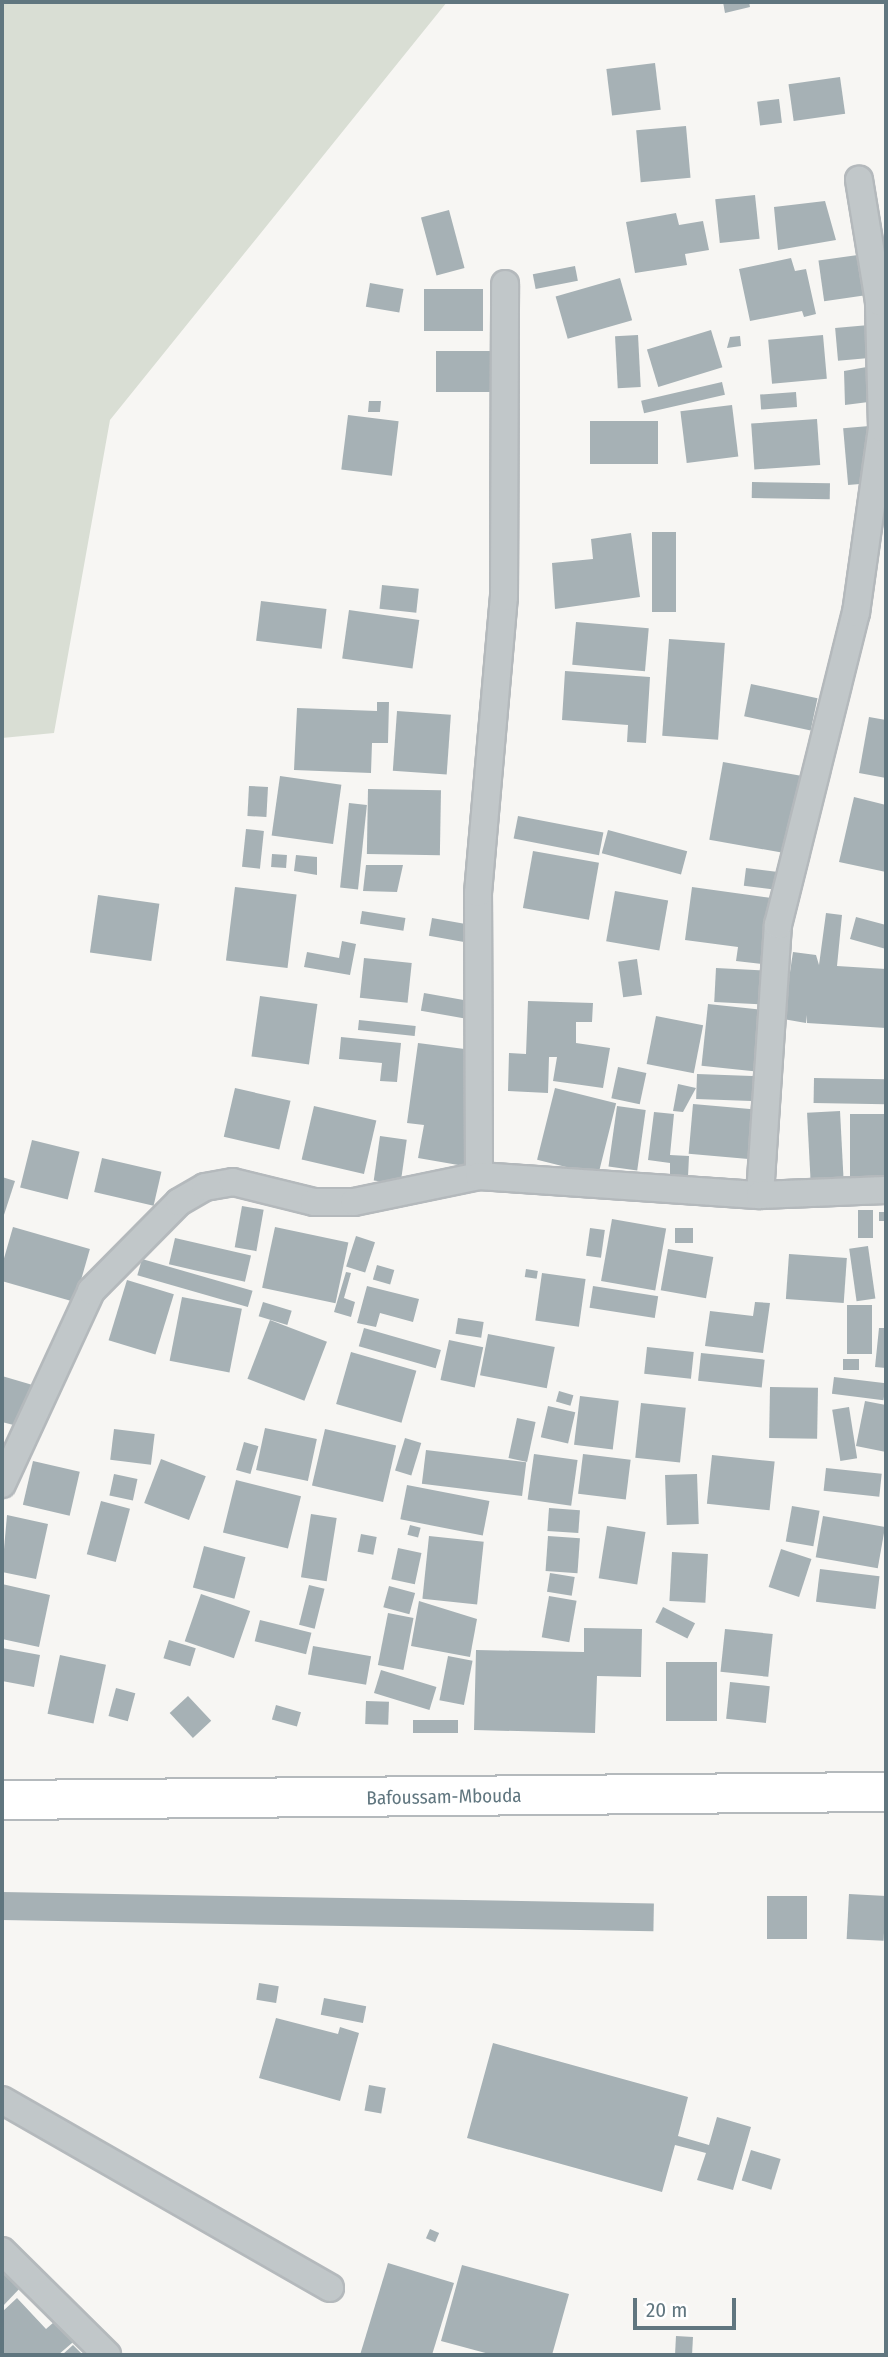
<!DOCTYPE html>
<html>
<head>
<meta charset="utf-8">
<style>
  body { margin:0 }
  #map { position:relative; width:888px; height:2357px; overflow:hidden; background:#f7f6f3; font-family:"Fira Sans Condensed",sans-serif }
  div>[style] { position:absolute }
  .green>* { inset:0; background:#d9ded4 }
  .building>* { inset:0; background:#a6b1b5; transform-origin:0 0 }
  .roads { filter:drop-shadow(2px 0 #b4b9bc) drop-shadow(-2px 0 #b4b9bc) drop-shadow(0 2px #b4b9bc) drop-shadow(0 -2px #b4b9bc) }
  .minor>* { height:26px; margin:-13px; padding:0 13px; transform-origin:13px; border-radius:13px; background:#c1c7c9 }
  .trunk>* { height:38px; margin:-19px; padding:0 19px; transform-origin:19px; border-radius:19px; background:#fff }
  span { translate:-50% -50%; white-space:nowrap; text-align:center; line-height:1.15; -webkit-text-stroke:7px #fff; paint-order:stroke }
  .street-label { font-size:19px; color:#60767f }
  .frame { position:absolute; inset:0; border:4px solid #60767f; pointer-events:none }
  .scale { position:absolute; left:633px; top:2298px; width:103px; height:32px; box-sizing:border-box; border:4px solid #60767f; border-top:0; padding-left:9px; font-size:21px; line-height:24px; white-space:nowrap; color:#60767f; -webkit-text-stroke:5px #fff; paint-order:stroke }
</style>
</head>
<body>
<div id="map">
  <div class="green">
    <i style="clip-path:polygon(2px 2px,447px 2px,110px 420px,54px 733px,2px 738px)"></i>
  </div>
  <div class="building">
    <i style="clip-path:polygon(723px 2px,749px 2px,750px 7px,725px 13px)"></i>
    <i style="left:655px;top:63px;width:47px;height:49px;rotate:83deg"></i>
    <i style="left:840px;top:77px;width:37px;height:52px;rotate:82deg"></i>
    <i style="left:779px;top:99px;width:24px;height:22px;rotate:83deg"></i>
    <i style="left:686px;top:126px;width:52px;height:50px;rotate:85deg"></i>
    <i style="left:755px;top:195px;width:44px;height:40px;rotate:84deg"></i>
    <i style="clip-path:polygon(825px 201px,836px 240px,778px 250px,774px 207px)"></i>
    <i style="left:449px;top:210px;width:60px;height:29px;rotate:75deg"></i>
    <i style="clip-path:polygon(676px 213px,679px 225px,703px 221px,709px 250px,685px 254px,687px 265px,635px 273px,626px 222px)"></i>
    <i style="left:865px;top:254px;width:41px;height:47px;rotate:82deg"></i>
    <i style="clip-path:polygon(791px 258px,795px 271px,806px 269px,816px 314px,804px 317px,802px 311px,750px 321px,739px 269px)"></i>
    <i style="left:575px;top:266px;width:15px;height:43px;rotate:79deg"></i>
    <i style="left:620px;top:278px;width:44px;height:67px;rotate:74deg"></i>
    <i style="left:370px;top:283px;width:34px;height:24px;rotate:10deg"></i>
    <i style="left:424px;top:289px;width:59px;height:42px"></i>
    <i style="left:869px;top:325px;width:33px;height:34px;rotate:85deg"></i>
    <i style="left:711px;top:330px;width:39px;height:67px;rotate:73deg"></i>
    <i style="left:638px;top:335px;width:52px;height:23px;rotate:87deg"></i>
    <i style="left:823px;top:335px;width:44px;height:55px;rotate:85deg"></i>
    <i style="clip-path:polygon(740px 336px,741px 346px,727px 348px,730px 337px)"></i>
    <i style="left:436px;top:351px;width:60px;height:41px"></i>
    <i style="clip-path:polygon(878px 365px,884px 400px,845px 405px,844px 371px)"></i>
    <i style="left:722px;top:382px;width:13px;height:83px;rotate:77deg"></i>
    <i style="left:796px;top:392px;width:15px;height:36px;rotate:86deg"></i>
    <i style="clip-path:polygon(369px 401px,381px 401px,380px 412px,368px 412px)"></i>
    <i style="left:732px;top:405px;width:52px;height:52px;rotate:83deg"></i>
    <i style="left:348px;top:415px;width:51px;height:55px;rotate:7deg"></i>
    <i style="left:817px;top:419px;width:46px;height:66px;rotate:86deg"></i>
    <i style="left:658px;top:421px;width:43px;height:68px;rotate:90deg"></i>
    <i style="left:881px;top:425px;width:57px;height:38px;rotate:85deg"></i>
    <i style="left:752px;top:482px;width:78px;height:16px;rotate:1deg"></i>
    <i style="left:652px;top:532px;width:24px;height:80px"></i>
    <i style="clip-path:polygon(631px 533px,640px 597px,555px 609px,552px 563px,593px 559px,591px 539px)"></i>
    <i style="left:382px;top:585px;width:37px;height:24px;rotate:6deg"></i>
    <i style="left:261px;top:601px;width:66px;height:40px;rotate:7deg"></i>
    <i style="left:349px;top:610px;width:71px;height:49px;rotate:8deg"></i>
    <i style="left:576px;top:622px;width:73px;height:43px;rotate:5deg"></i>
    <i style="left:669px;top:639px;width:56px;height:97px;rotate:4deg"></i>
    <i style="clip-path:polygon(565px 671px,650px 677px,646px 743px,627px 742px,628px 725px,562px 720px)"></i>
    <i style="left:751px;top:684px;width:68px;height:33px;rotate:12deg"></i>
    <i style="clip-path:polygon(377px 702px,389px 702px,388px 743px,372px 743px,371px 773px,294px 770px,297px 708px,377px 711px)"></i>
    <i style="left:397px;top:711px;width:54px;height:60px;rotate:4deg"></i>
    <i style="clip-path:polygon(869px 717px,886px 720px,886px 778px,859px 773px)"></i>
    <i style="left:723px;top:762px;width:82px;height:79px;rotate:10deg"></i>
    <i style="left:280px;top:776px;width:62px;height:60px;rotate:8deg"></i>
    <i style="left:249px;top:786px;width:19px;height:30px;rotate:3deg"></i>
    <i style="left:368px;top:789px;width:73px;height:65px;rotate:1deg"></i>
    <i style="clip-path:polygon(854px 797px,886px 805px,886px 872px,839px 862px)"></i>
    <i style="left:349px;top:803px;width:18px;height:85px;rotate:6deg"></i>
    <i style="left:518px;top:816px;width:87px;height:23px;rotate:11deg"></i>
    <i style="left:246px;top:829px;width:18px;height:38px;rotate:6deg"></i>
    <i style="left:608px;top:830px;width:82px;height:24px;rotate:15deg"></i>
    <i style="left:533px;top:851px;width:67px;height:58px;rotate:10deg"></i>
    <i style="left:272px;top:854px;width:15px;height:13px;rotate:4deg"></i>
    <i style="clip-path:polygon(296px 855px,317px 857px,317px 875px,294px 871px)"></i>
    <i style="clip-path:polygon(366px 865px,403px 865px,397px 892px,363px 891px)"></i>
    <i style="left:746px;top:868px;width:55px;height:18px;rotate:7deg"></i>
    <i style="left:235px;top:887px;width:62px;height:74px;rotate:7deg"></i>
    <i style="clip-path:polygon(692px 887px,772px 898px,762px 964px,736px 961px,738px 947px,685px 940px)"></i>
    <i style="left:615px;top:891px;width:54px;height:51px;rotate:10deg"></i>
    <i style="left:98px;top:895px;width:62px;height:58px;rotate:8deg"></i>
    <i style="left:362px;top:911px;width:44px;height:13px;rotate:9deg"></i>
    <i style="clip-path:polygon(826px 913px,842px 915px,837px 966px,886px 969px,886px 1028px,807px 1023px,807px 1015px,806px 1023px,783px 1019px,793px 952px,816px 955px,819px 965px)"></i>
    <i style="clip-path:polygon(856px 917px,886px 925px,886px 949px,850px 939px)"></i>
    <i style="left:432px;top:918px;width:47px;height:18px;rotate:10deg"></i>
    <i style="clip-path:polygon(342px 941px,356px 944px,350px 975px,304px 967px,307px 952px,339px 958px)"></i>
    <i style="left:364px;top:958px;width:48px;height:40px;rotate:6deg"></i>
    <i style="left:637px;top:959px;width:36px;height:19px;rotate:82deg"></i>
    <i style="left:716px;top:968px;width:56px;height:34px;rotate:3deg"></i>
    <i style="left:424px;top:993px;width:59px;height:18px;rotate:10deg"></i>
    <i style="left:260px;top:996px;width:58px;height:61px;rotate:8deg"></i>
    <i style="clip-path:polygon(528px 1001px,593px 1003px,592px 1022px,576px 1022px,576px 1043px,610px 1048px,603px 1088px,553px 1081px,557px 1057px,549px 1057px,548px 1093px,508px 1091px,509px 1053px,526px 1054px)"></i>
    <i style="left:708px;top:1004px;width:62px;height:62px;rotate:6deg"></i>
    <i style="left:656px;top:1016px;width:48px;height:49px;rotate:11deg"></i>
    <i style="left:359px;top:1020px;width:57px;height:10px;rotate:6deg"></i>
    <i style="clip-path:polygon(341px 1037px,401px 1043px,397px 1082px,380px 1081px,382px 1063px,339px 1059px)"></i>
    <i style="clip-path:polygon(418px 1043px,480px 1051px,464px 1166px,418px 1158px,424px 1125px,407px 1123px)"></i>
    <i style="left:618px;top:1067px;width:29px;height:32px;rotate:12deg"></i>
    <i style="left:697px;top:1074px;width:62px;height:25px;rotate:2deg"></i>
    <i style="left:814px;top:1078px;width:72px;height:25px;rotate:1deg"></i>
    <i style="clip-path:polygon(678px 1084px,696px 1088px,683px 1112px,673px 1111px)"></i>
    <i style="left:235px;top:1088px;width:57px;height:50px;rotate:13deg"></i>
    <i style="left:555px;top:1088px;width:63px;height:74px;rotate:14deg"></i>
    <i style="left:693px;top:1104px;width:60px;height:50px;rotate:5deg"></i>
    <i style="left:314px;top:1106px;width:64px;height:55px;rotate:13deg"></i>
    <i style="left:617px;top:1106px;width:29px;height:61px;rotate:8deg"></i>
    <i style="left:840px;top:1111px;width:68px;height:33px;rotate:87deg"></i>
    <i style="clip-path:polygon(654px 1112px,674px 1114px,670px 1155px,689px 1156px,688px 1177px,670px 1176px,670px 1163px,648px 1160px)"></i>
    <i style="left:886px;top:1114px;width:67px;height:36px;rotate:90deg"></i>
    <i style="left:380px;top:1136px;width:27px;height:45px;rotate:8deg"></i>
    <i style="left:32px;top:1140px;width:49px;height:49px;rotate:14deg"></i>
    <i style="left:102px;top:1158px;width:61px;height:35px;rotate:13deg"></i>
    <i style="clip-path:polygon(2px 1177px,15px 1181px,2px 1221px)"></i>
    <i style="left:242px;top:1206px;width:22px;height:42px;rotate:10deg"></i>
    <i style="left:858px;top:1210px;width:15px;height:28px"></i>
    <i style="left:879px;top:1212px;width:7px;height:9px"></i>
    <i style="left:612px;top:1219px;width:55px;height:63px;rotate:10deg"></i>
    <i style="left:13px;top:1227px;width:80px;height:55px;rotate:16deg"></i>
    <i style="left:275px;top:1227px;width:75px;height:62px;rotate:12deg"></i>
    <i style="left:590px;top:1228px;width:15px;height:28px;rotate:8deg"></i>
    <i style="left:675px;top:1228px;width:18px;height:15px"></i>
    <i style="left:356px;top:1236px;width:20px;height:32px;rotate:18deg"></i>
    <i style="left:175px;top:1238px;width:78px;height:27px;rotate:13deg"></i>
    <i style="left:868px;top:1246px;width:53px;height:19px;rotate:82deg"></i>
    <i style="left:668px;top:1249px;width:46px;height:42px;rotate:10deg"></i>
    <i style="left:789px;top:1254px;width:58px;height:45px;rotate:4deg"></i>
    <i style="left:142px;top:1259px;width:115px;height:17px;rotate:16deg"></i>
    <i style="left:377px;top:1265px;width:18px;height:15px;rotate:16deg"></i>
    <i style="left:526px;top:1269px;width:12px;height:8px;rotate:9deg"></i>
    <i style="clip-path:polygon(346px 1272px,351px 1273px,344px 1298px,355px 1302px,351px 1317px,334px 1312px)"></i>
    <i style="left:542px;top:1273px;width:44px;height:48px;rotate:8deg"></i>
    <i style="left:127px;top:1280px;width:49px;height:63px;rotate:17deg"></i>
    <i style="clip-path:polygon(367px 1286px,419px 1299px,413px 1322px,380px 1313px,376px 1327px,357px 1323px)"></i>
    <i style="left:593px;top:1286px;width:66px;height:22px;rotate:9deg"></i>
    <i style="left:182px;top:1297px;width:61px;height:65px;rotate:11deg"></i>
    <i style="left:263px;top:1302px;width:30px;height:15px;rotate:17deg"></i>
    <i style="clip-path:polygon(755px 1302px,770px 1303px,763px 1353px,705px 1346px,710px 1311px,753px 1316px)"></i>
    <i style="left:847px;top:1305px;width:25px;height:49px"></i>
    <i style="left:458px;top:1318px;width:26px;height:16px;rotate:9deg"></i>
    <i style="left:270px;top:1320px;width:61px;height:63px;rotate:21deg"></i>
    <i style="left:364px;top:1328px;width:80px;height:19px;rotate:16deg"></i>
    <i style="clip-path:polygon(879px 1328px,886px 1328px,886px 1368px,875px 1367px)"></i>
    <i style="left:488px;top:1334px;width:68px;height:42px;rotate:11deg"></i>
    <i style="left:449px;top:1340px;width:35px;height:41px;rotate:12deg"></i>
    <i style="left:647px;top:1347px;width:47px;height:27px;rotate:6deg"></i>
    <i style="left:351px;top:1352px;width:68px;height:54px;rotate:16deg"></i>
    <i style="left:701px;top:1353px;width:64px;height:28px;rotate:6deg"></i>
    <i style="left:843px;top:1359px;width:16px;height:11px"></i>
    <i style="clip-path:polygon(2px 1376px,36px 1386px,25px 1428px,2px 1422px)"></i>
    <i style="left:834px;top:1377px;width:52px;height:17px;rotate:7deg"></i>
    <i style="left:770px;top:1387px;width:48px;height:51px;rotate:1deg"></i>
    <i style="left:559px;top:1391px;width:15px;height:11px;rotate:16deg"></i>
    <i style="left:580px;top:1396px;width:39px;height:49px;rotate:7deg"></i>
    <i style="clip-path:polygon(865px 1401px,886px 1405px,886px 1452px,856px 1446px)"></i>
    <i style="left:641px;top:1403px;width:45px;height:55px;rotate:6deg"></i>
    <i style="left:548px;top:1406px;width:28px;height:32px;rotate:13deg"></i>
    <i style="left:849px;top:1407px;width:52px;height:17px;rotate:81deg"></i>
    <i style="left:517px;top:1418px;width:19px;height:41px;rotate:12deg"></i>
    <i style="left:265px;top:1428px;width:53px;height:43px;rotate:12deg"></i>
    <i style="left:114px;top:1429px;width:41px;height:31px;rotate:7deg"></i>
    <i style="left:325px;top:1429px;width:73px;height:58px;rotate:13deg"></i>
    <i style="left:405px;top:1438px;width:17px;height:34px;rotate:17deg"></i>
    <i style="left:244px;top:1442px;width:15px;height:29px;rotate:16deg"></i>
    <i style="left:426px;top:1450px;width:101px;height:34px;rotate:7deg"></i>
    <i style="left:534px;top:1454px;width:44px;height:46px;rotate:8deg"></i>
    <i style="left:583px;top:1454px;width:48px;height:40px;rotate:7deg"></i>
    <i style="left:712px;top:1455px;width:63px;height:49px;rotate:6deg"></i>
    <i style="left:161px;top:1459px;width:48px;height:47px;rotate:21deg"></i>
    <i style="left:33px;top:1461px;width:48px;height:45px;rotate:13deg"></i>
    <i style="left:826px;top:1468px;width:56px;height:23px;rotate:6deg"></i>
    <i style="left:114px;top:1474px;width:24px;height:22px;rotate:12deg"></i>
    <i style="left:697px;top:1474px;width:50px;height:32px;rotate:88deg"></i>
    <i style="left:236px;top:1480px;width:67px;height:54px;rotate:14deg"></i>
    <i style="left:407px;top:1485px;width:84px;height:35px;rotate:11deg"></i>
    <i style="left:101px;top:1501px;width:30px;height:55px;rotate:15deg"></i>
    <i style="left:792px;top:1506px;width:28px;height:36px;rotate:10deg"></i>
    <i style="left:549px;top:1508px;width:31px;height:23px;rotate:4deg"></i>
    <i style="left:311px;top:1514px;width:26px;height:64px;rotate:9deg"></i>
    <i style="clip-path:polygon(7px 1515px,48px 1524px,36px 1579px,2px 1572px)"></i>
    <i style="left:823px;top:1516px;width:63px;height:42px;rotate:10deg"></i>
    <i style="left:410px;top:1525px;width:11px;height:10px;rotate:15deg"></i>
    <i style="left:607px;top:1526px;width:39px;height:53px;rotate:9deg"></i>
    <i style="left:361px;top:1534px;width:16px;height:18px;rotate:11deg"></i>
    <i style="left:429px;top:1536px;width:55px;height:63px;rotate:6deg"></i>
    <i style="left:548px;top:1536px;width:32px;height:35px;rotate:4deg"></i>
    <i style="left:204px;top:1546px;width:43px;height:43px;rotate:15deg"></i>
    <i style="left:398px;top:1548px;width:24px;height:32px;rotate:12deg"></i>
    <i style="left:781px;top:1549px;width:32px;height:40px;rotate:18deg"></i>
    <i style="left:672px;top:1552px;width:36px;height:49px;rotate:3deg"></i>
    <i style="left:820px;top:1569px;width:60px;height:33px;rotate:7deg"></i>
    <i style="left:550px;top:1573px;width:25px;height:19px;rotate:9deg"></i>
    <i style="clip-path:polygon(2px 1584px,50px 1595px,39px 1647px,2px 1639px)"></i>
    <i style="left:309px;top:1585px;width:16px;height:41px;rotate:14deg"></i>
    <i style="left:389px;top:1586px;width:27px;height:22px;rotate:15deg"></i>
    <i style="left:201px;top:1594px;width:52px;height:50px;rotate:19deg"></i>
    <i style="left:549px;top:1596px;width:28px;height:42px;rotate:10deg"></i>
    <i style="clip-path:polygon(419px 1601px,477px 1619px,470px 1657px,411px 1646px)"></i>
    <i style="left:663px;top:1607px;width:36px;height:17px;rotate:27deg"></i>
    <i style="left:388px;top:1613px;width:26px;height:53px;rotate:11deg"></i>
    <i style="left:260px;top:1620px;width:53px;height:22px;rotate:14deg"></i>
    <i style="clip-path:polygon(584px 1628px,642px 1629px,641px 1677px,597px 1676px,595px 1733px,474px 1730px,476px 1650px,584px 1652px)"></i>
    <i style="left:725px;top:1629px;width:48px;height:43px;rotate:6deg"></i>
    <i style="left:169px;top:1640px;width:28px;height:19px;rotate:17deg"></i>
    <i style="left:313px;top:1646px;width:59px;height:29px;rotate:10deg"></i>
    <i style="clip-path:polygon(2px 1648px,40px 1655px,34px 1687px,2px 1681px)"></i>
    <i style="left:60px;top:1655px;width:47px;height:60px;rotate:12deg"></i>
    <i style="left:448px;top:1656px;width:25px;height:45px;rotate:11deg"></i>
    <i style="left:717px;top:1662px;width:59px;height:51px;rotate:90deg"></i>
    <i style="left:381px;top:1670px;width:58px;height:24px;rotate:17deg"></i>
    <i style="left:730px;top:1682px;width:40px;height:37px;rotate:6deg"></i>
    <i style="left:116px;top:1688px;width:20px;height:29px;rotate:15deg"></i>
    <i style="left:188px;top:1696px;width:34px;height:25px;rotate:47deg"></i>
    <i style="left:366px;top:1701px;width:23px;height:23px;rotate:2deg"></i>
    <i style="left:276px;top:1705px;width:26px;height:15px;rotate:16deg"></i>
    <i style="left:413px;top:1720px;width:45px;height:13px"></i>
    <i style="left:2px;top:1892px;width:652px;height:28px;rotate:1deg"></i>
    <i style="left:849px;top:1894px;width:37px;height:45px;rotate:3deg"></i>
    <i style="left:807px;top:1896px;width:43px;height:40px;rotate:90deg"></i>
    <i style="left:259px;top:1983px;width:20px;height:17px;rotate:9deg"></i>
    <i style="left:324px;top:1998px;width:43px;height:17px;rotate:11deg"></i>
    <i style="clip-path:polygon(276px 2018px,338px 2034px,340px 2027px,359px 2033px,340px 2101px,259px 2078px)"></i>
    <i style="clip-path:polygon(493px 2043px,688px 2097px,678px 2136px,709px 2145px,717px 2117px,751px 2127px,733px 2190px,697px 2180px,706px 2153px,675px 2145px,662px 2192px,467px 2138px)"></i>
    <i style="left:369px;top:2085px;width:17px;height:26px;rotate:10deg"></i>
    <i style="left:751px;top:2150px;width:31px;height:32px;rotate:17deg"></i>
    <i style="left:430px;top:2229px;width:10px;height:10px;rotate:24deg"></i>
    <i style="clip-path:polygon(388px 2263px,454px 2283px,432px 2355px,360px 2355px)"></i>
    <i style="clip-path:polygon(462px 2265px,569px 2294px,552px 2355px,493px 2355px,441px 2341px)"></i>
    <i style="clip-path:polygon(4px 2268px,22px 2286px,2px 2307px,2px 2270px)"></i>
    <i style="clip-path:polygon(17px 2298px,46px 2329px,61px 2316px,79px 2337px,58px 2355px,2px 2355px,2px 2312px)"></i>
    <i style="left:676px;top:2336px;width:17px;height:19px;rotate:3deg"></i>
    <i style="clip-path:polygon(73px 2345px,83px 2355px,62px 2355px)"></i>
  </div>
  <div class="roads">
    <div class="minor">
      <i style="left:479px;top:1176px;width:283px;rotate:-90.2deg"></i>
      <i style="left:478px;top:893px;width:297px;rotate:-85deg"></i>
      <i style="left:504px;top:597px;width:313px;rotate:-89.8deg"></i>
      <i style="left:760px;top:1195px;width:271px;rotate:-86.2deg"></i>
      <i style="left:778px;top:925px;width:322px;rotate:-76deg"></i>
      <i style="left:856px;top:613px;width:187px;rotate:-82deg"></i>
      <i style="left:882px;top:428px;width:126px;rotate:-91.4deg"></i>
      <i style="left:879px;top:302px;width:124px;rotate:-99.3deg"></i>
      <i style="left:2px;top:1484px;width:213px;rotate:-65.2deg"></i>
      <i style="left:91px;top:1291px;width:125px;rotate:-45.3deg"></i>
      <i style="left:179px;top:1202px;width:30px;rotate:-30deg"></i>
      <i style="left:205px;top:1187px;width:28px;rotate:-10deg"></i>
      <i style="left:233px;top:1182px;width:83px;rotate:13.9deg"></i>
      <i style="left:314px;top:1202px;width:40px"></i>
      <i style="left:354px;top:1202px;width:128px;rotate:-11.7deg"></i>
      <i style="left:479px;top:1176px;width:282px;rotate:3.9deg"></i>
      <i style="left:760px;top:1195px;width:126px;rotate:-2.3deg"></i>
      <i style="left:2px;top:2100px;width:378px;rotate:29.8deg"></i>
      <i style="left:2px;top:2251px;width:148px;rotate:44.7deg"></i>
    </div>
    <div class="trunk">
      <i style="left:2px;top:1800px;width:884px;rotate:-0.52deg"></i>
    </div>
  </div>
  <div class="street-label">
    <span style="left:444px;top:1797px;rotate:-1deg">Bafoussam-Mbouda</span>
  </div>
  <div class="frame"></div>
  <div class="scale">20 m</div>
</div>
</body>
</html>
